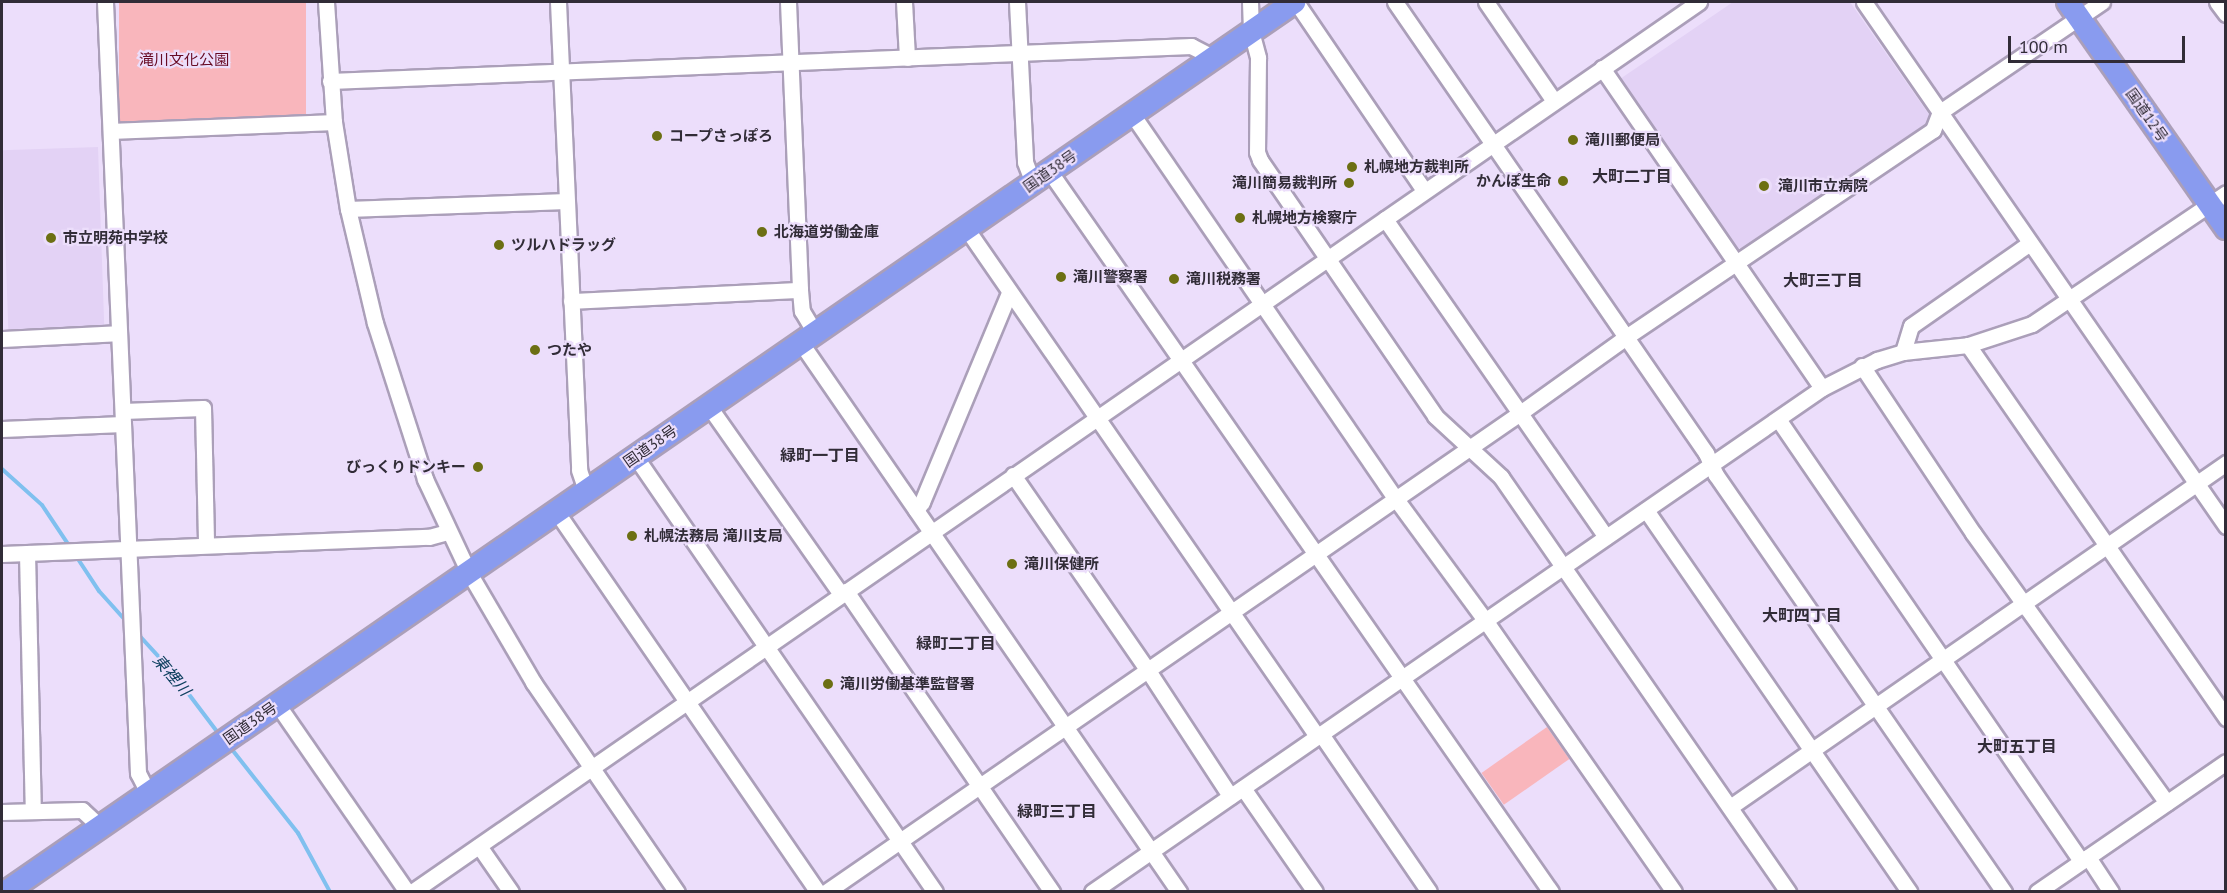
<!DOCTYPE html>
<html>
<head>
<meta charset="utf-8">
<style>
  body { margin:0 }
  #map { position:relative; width:2227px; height:893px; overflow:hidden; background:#ecdefb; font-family:"PT Sans","Noto Sans JP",sans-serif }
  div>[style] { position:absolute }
  .built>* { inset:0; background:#e3d2f5; transform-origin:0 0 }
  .green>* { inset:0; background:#f9b6bc; transform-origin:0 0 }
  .stream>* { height:4px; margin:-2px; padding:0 2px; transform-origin:2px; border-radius:2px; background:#80c0ef }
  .roads { filter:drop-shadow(2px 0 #ab9fb9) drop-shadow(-2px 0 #ab9fb9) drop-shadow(0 2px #ab9fb9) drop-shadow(0 -2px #ab9fb9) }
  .minor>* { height:15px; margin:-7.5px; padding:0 7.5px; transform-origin:7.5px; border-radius:7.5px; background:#fff }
  .highway>* { height:22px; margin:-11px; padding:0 11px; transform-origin:11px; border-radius:11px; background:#899bef }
  .dots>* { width:16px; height:16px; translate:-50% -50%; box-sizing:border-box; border:3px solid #ecdefb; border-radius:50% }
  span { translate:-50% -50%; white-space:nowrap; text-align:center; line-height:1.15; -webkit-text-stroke:4.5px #ecdefb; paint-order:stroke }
  .park-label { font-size:15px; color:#680c25 }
  .street-label { font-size:15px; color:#312c37 }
  .poi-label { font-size:15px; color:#312c37; font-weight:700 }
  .left { translate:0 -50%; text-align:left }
  .right { translate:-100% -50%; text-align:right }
  .neighbourhood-label { font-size:16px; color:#312c37; font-weight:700 }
  .water-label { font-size:16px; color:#0f4160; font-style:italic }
  .frame { position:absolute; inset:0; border:3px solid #312c37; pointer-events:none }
  .scale { position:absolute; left:2008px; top:36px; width:177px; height:27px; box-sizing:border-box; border:3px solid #312c37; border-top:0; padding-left:8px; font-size:18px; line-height:21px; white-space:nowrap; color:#312c37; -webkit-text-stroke:4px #ecdefb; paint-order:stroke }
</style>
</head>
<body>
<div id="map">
  <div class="built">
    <i style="clip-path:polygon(1733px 2px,1850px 2px,1930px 116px,1928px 123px,1741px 248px,1735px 248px,1620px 79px)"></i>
    <i style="left:98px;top:147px;width:179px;height:96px;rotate:88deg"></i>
  </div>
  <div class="green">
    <i style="left:119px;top:2px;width:187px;height:120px"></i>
    <i style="left:1547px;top:727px;width:39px;height:80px;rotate:55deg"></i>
  </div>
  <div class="stream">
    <i style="left:2px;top:469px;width:54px;rotate:42deg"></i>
    <i style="left:42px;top:505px;width:50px;rotate:56.3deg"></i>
    <i style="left:76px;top:556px;width:42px;rotate:56.7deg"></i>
    <i style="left:99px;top:591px;width:40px;rotate:48deg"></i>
    <i style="left:137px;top:633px;width:47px;rotate:47.6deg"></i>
    <i style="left:169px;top:668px;width:83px;rotate:52.9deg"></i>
    <i style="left:230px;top:747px;width:110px;rotate:51.7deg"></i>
    <i style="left:298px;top:833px;width:67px;rotate:61.5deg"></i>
  </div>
  <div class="roads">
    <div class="minor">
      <i style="left:105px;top:2px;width:772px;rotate:87.55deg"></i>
      <i style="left:138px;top:773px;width:22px;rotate:63deg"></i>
      <i style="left:326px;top:2px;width:120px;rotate:86.2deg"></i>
      <i style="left:334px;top:122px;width:88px;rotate:80.9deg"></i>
      <i style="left:348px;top:209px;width:117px;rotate:76.7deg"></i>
      <i style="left:375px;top:323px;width:164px;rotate:72.2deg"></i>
      <i style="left:425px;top:479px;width:102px;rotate:64.9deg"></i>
      <i style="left:468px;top:571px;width:129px;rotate:59.6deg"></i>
      <i style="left:533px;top:682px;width:255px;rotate:55.6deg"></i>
      <i style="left:558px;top:2px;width:468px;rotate:87.4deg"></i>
      <i style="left:579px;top:470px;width:21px;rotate:71deg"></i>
      <i style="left:788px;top:2px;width:288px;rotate:87.6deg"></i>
      <i style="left:800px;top:290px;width:21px;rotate:85deg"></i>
      <i style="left:802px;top:311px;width:26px;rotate:59deg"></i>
      <i style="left:904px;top:2px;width:56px;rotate:86.9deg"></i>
      <i style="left:1017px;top:2px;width:160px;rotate:87.1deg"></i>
      <i style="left:1025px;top:162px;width:22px;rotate:69deg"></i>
      <i style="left:1250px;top:2px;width:29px;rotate:88deg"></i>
      <i style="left:1251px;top:31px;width:28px;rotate:75deg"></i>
      <i style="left:1258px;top:58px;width:94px;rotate:90.6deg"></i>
      <i style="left:1257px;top:152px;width:9px;rotate:69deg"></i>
      <i style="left:1260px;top:160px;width:310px;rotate:55.6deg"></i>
      <i style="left:1435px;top:416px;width:90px;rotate:42.7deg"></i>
      <i style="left:1501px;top:477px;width:505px;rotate:55.33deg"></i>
      <i style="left:1296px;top:2px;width:227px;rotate:55.8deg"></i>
      <i style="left:1395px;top:2px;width:548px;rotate:55.41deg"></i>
      <i style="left:1706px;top:453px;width:24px;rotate:66deg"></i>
      <i style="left:1716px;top:475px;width:507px;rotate:55.37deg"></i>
      <i style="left:1486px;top:2px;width:120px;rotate:55.5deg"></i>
      <i style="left:1864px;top:2px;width:637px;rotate:55.36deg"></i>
      <i style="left:2217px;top:2px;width:15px;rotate:53deg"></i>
      <i style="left:1602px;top:68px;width:388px;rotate:55.5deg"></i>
      <i style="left:330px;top:81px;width:862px;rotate:-2.33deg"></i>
      <i style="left:1191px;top:46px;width:25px;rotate:27deg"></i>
      <i style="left:1132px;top:114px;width:467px;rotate:55.6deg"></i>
      <i style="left:1396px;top:499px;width:150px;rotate:53.7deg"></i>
      <i style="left:1485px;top:620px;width:331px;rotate:55.2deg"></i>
      <i style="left:111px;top:131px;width:223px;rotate:-2.3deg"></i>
      <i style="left:1050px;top:172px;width:877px;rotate:55.17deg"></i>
      <i style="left:348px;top:209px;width:218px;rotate:-2.1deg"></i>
      <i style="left:1385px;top:219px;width:387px;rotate:55.2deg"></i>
      <i style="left:966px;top:228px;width:617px;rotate:55.36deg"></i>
      <i style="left:571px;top:301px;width:229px;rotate:-2.8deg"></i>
      <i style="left:2px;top:339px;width:117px;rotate:-2.9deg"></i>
      <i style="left:801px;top:343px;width:667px;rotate:55.45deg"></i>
      <i style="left:1968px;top:345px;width:454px;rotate:55.3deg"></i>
      <i style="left:1903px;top:352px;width:27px;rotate:-73deg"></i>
      <i style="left:1911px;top:326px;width:145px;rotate:-34.9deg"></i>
      <i style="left:1862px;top:366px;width:201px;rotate:56.4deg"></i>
      <i style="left:1973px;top:533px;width:332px;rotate:54.3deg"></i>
      <i style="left:708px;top:405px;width:231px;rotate:54.9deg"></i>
      <i style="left:123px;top:411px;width:80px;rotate:-2.1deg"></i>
      <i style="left:203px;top:408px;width:137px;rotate:88.7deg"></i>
      <i style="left:1778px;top:419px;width:536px;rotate:55.57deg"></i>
      <i style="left:2px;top:429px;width:121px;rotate:-2.4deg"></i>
      <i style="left:635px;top:456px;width:529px;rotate:55.47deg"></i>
      <i style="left:1013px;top:475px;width:236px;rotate:55.4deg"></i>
      <i style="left:1147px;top:669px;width:152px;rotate:56.8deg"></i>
      <i style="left:916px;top:510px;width:10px;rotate:-53deg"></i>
      <i style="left:922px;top:502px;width:226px;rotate:-67.4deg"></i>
      <i style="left:1646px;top:510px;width:464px;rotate:55.4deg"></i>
      <i style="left:556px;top:511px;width:462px;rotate:55.5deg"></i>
      <i style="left:27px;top:553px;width:258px;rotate:88.7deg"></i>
      <i style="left:2px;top:554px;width:427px;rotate:-2.3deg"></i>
      <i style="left:429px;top:537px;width:20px;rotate:-15deg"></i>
      <i style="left:846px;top:591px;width:365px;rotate:55.6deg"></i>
      <i style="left:277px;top:704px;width:229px;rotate:55.3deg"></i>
      <i style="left:1321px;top:734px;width:191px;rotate:55.6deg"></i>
      <i style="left:1243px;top:788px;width:126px;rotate:55.3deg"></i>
      <i style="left:1730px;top:807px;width:604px;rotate:-34.74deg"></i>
      <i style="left:2px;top:812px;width:80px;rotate:-1.4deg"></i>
      <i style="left:82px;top:810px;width:25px;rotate:43deg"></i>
      <i style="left:479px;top:846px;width:56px;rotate:55.2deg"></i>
      <i style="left:2088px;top:857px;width:42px;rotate:56.7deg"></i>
      <i style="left:412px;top:892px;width:1565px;rotate:-34.67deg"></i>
      <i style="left:826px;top:892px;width:843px;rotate:-34.61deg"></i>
      <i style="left:1520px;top:413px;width:130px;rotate:-35.6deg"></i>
      <i style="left:1626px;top:337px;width:370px;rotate:-34deg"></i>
      <i style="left:1933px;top:130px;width:19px;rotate:-69deg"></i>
      <i style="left:1940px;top:112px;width:196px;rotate:-34.2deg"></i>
      <i style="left:1092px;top:892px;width:887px;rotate:-34.62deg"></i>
      <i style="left:1822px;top:388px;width:62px;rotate:-27deg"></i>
      <i style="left:1877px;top:360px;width:27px;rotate:-17deg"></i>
      <i style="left:1903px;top:352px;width:65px;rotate:-6.1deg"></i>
      <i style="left:1968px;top:345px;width:67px;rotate:-18.2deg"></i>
      <i style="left:2032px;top:324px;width:234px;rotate:-34deg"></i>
      <i style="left:2037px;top:892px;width:229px;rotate:-34.5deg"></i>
    </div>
    <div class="highway">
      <i style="left:2068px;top:2px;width:276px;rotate:55deg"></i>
      <i style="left:6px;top:892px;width:1566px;rotate:-34.64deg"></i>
    </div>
  </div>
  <div class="dots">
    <i style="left:657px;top:136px;background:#6c6f13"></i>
    <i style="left:1573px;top:140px;background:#6c6f13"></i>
    <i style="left:1352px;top:167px;background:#6c6f13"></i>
    <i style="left:1563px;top:181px;background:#6c6f13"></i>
    <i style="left:1349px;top:183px;background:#6c6f13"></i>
    <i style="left:1764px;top:186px;background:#6c6f13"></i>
    <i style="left:1240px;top:218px;background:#6c6f13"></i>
    <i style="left:762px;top:232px;background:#6c6f13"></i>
    <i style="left:51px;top:238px;background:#6c6f13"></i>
    <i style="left:499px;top:245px;background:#6c6f13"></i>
    <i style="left:1061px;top:277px;background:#6c6f13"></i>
    <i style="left:1174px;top:279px;background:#6c6f13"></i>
    <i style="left:535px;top:350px;background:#6c6f13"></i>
    <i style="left:478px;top:467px;background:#6c6f13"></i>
    <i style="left:632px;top:536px;background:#6c6f13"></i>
    <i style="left:1012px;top:564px;background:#6c6f13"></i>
    <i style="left:828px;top:684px;background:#6c6f13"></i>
  </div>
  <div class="park-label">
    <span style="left:184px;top:60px">滝川文化公園</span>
  </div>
  <div class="street-label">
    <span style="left:2147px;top:115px;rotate:55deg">国道12号</span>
    <span style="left:1050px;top:171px;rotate:-35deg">国道38号</span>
    <span style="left:650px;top:446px;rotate:-35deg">国道38号</span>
    <span style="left:250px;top:723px;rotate:-35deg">国道38号</span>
  </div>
  <div class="poi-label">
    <span class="left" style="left:669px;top:136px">コープさっぽろ</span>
    <span class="left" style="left:1585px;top:140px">滝川郵便局</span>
    <span class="left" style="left:1364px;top:167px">札幌地方裁判所</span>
    <span class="right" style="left:1551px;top:181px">かんぽ生命</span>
    <span class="right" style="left:1337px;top:183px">滝川簡易裁判所</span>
    <span class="left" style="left:1778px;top:186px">滝川市立病院</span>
    <span class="left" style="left:1252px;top:218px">札幌地方検察庁</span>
    <span class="left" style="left:774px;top:232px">北海道労働金庫</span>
    <span class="left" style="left:63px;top:238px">市立明苑中学校</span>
    <span class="left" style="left:511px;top:245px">ツルハドラッグ</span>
    <span class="left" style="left:1073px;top:277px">滝川警察署</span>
    <span class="left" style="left:1186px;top:279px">滝川税務署</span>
    <span class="left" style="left:547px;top:350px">つたや</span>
    <span class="right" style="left:466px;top:467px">びっくりドンキー</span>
    <span class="left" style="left:644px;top:536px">札幌法務局 滝川支局</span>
    <span class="left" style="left:1024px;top:564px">滝川保健所</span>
    <span class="left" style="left:840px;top:684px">滝川労働基準監督署</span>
  </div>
  <div class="neighbourhood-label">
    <span style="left:1632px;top:176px">大町二丁目</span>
    <span style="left:1823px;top:280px">大町三丁目</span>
    <span style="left:820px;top:455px">緑町一丁目</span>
    <span style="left:1802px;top:615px">大町四丁目</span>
    <span style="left:956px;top:643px">緑町二丁目</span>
    <span style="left:2017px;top:746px">大町五丁目</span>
    <span style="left:1057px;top:811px">緑町三丁目</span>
  </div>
  <div class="water-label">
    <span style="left:172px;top:675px;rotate:50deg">東裡川</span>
  </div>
  <div class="frame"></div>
  <div class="scale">100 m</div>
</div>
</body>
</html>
